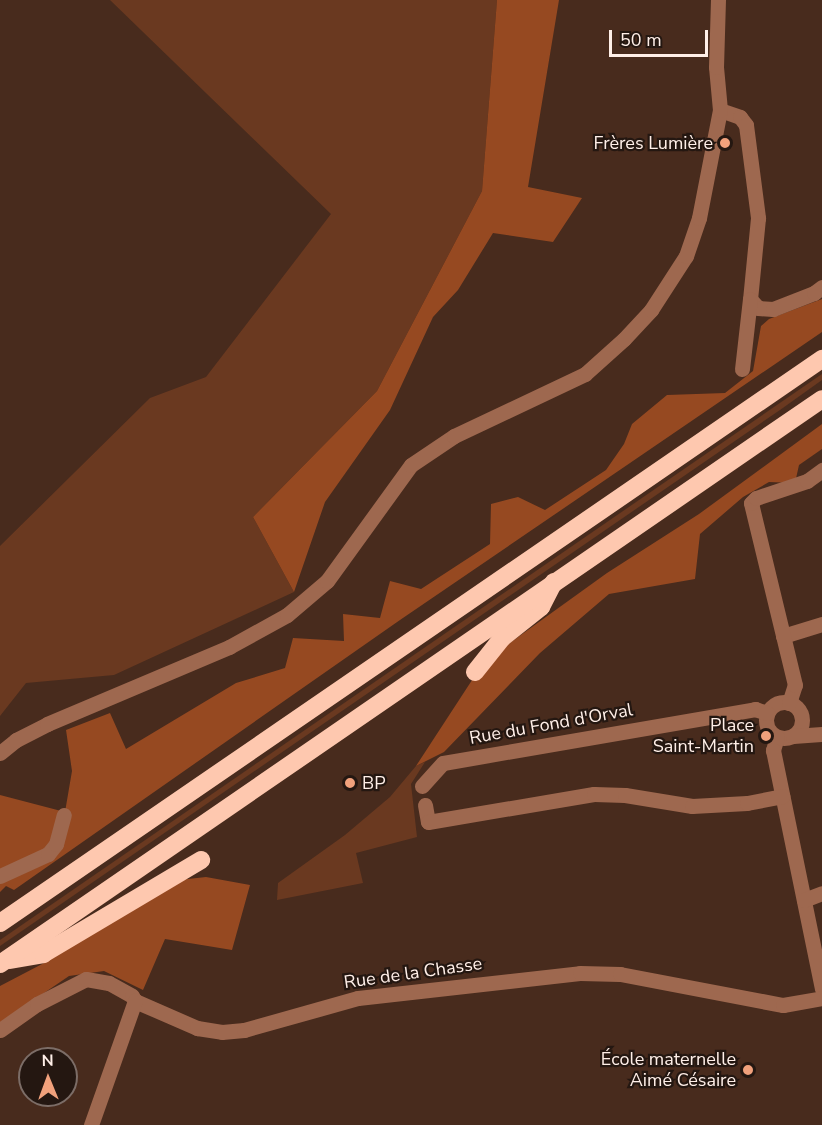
<!DOCTYPE html>
<html>
<head>
<meta charset="utf-8">
<style>
  body { margin:0 }
  #map { position:relative; width:822px; height:1125px; overflow:hidden; background:#482b1d; font-family:"Nunito Sans",sans-serif }
  div>[style] { position:absolute }
  .green>* { inset:0; background:#6a3920 }
  .forest>* { inset:0; background:#964921 }
  .minor>* { height:15px; margin:-7.5px; padding:0 7.5px; transform-origin:7.5px; border-radius:7.5px; background:#9e684f }
  .minor>.ring { margin:-7.5px; padding:0; box-sizing:content-box; background:none; border:15px solid #9e684f; border-radius:50% }
  .highway>* { height:18px; margin:-9px; padding:0 9px; transform-origin:9px; border-radius:9px; background:#fec8af }
  .dots>* { width:16px; height:16px; translate:-50% -50%; box-sizing:border-box; border:3px solid #241711; border-radius:50% }
  span { translate:-50% -50%; white-space:nowrap; text-align:center; line-height:1.15; -webkit-text-stroke:4.5px #241711; paint-order:stroke }
  .poi-label { font-size:18px; color:#ffefe8 }
  .right { translate:-100% -50%; text-align:right }
  .left { translate:0 -50%; text-align:left }
  .street-label { font-size:18px; color:#ffefe8 }
  .north { position:absolute; left:18px; top:1047px; width:60px; height:60px; box-sizing:border-box; background:#241711; border:2px solid #7c6d67; border-radius:50%; rotate:359deg; font-size:16px; font-weight:700; line-height:24px; text-align:center; color:#ffefe8 }
  .north::after { content:''; display:block; margin:auto; width:21px; height:27px; background:#f1a17c; clip-path:polygon(50% 0,100% 100%,50% 72%,0 100%) }
  .scale { position:absolute; left:609px; top:30px; width:99px; height:27px; box-sizing:border-box; border:3px solid #ffefe8; border-top:0; padding-left:8px; font-size:18px; line-height:21px; white-space:nowrap; color:#ffefe8; -webkit-text-stroke:4px #241711; paint-order:stroke }
</style>
</head>
<body>
<div id="map">
  <div class="green">
    <i style="clip-path:polygon(110px 0,497px 0,482px 191px,377px 391px,253px 517px,294px 592px,114px 675px,26px 683px,0 716px,0 546px,150px 398px,206px 377px,331px 214px)"></i>
    <i style="clip-path:polygon(822px 374px,822px 380px,780px 410px,0 946px,0 940px)"></i>
    <i style="clip-path:polygon(425px 762px,411px 784px,417px 837px,356px 853px,363px 883px,277px 900px,278px 883px,345px 835px,390px 797px,416px 766px)"></i>
  </div>
  <div class="forest">
    <i style="clip-path:polygon(497px 0,559px 0,528px 187px,582px 198px,553px 242px,493px 233px,458px 290px,433px 317px,390px 410px,325px 502px,294px 592px,253px 517px,377px 391px,482px 191px)"></i>
    <i style="clip-path:polygon(822px 299px,822px 332px,400px 620px,14px 890px,6px 886px,0 892px,0 795px,65px 812px,72px 771px,66px 730px,110px 713px,126px 749px,236px 683px,285px 668px,293px 638px,344px 641px,343px 614px,380px 618px,390px 581px,421px 589px,490px 544px,491px 504px,518px 497px,545px 510px,606px 470px,624px 444px,632px 424px,667px 395px,725px 393px,753px 371px,761px 326px,769px 319px)"></i>
    <i style="clip-path:polygon(822px 424px,822px 449px,799px 465px,795px 483px,769px 482px,743px 497px,700px 534px,695px 579px,609px 594px,540px 653px,444px 752px,416px 766px,476px 674px,507px 645px,607px 573px,699px 514px)"></i>
    <i style="clip-path:polygon(206px 877px,250px 885px,232px 950px,165px 939px,143px 990px,104px 971px,69px 976px,0 1023px,0 986px,44px 963px,81px 937px,179px 880px)"></i>
  </div>
  <div class="minor">
    <i style="left:720px;top:110px;width:21px;rotate:19deg"></i>
    <i style="left:740px;top:117px;width:10px;rotate:53deg"></i>
    <i style="left:746px;top:125px;width:94px;rotate:82.6deg"></i>
    <i style="left:758px;top:218px;width:81px;rotate:95.6deg"></i>
    <i style="left:750px;top:299px;width:12px;rotate:48deg"></i>
    <i style="left:758px;top:308px;width:15px;rotate:4deg"></i>
    <i style="left:773px;top:309px;width:44px;rotate:-21.3deg"></i>
    <i style="left:814px;top:293px;width:10px;rotate:-37deg"></i>
    <i style="left:742px;top:369px;width:70px;rotate:-83.5deg"></i>
    <i style="left:783px;top:636px;width:41px;rotate:-17.1deg"></i>
    <i class="ring" style="left:766px;top:702px;width:21px;height:21px"></i>
    <i style="left:789px;top:703px;width:19px;rotate:-72deg"></i>
    <i style="left:795px;top:685px;width:187px;rotate:-103.6deg"></i>
    <i style="left:751px;top:503px;width:7px;rotate:-45deg"></i>
    <i style="left:756px;top:498px;width:54px;rotate:-18.4deg"></i>
    <i style="left:807px;top:481px;width:19px;rotate:-36deg"></i>
    <i style="left:793px;top:736px;width:29px;rotate:-4deg"></i>
    <i style="left:777px;top:737px;width:14px;rotate:107deg"></i>
    <i style="left:773px;top:750px;width:244px;rotate:78.4deg"></i>
    <i style="left:0;top:753px;width:21px;rotate:-39deg"></i>
    <i style="left:16px;top:740px;width:35px;rotate:-27deg"></i>
    <i style="left:47px;top:724px;width:198px;rotate:-22.9deg"></i>
    <i style="left:229px;top:647px;width:66px;rotate:-28.9deg"></i>
    <i style="left:287px;top:615px;width:52px;rotate:-40.4deg"></i>
    <i style="left:327px;top:581px;width:143px;rotate:-54.1deg"></i>
    <i style="left:411px;top:465px;width:52px;rotate:-34deg"></i>
    <i style="left:454px;top:436px;width:145px;rotate:-25.3deg"></i>
    <i style="left:585px;top:374px;width:52px;rotate:-41.9deg"></i>
    <i style="left:624px;top:339px;width:40px;rotate:-47deg"></i>
    <i style="left:651px;top:310px;width:64px;rotate:-57.1deg"></i>
    <i style="left:686px;top:256px;width:40px;rotate:-71.1deg"></i>
    <i style="left:699px;top:218px;width:110px;rotate:-79deg"></i>
    <i style="left:720px;top:110px;width:43px;rotate:-95.3deg"></i>
    <i style="left:716px;top:67px;width:67px;rotate:-88.3deg"></i>
    <i style="left:422px;top:786px;width:31px;rotate:-48deg"></i>
    <i style="left:443px;top:763px;width:317px;rotate:-9.8deg"></i>
    <i style="left:755px;top:709px;width:13px;rotate:18deg"></i>
    <i style="left:425px;top:805px;width:17px;rotate:80deg"></i>
    <i style="left:428px;top:822px;width:168px;rotate:-9.6deg"></i>
    <i style="left:594px;top:794px;width:31px;rotate:2deg"></i>
    <i style="left:625px;top:795px;width:68px;rotate:9.3deg"></i>
    <i style="left:692px;top:806px;width:55px;rotate:-3.1deg"></i>
    <i style="left:747px;top:803px;width:36px;rotate:-11deg"></i>
    <i style="left:0;top:876px;width:53px;rotate:-24.6deg"></i>
    <i style="left:48px;top:854px;width:13px;rotate:-51deg"></i>
    <i style="left:56px;top:844px;width:30px;rotate:-75deg"></i>
    <i style="left:804px;top:900px;width:19px;rotate:-21deg"></i>
    <i style="left:0;top:1030px;width:45px;rotate:-35.1deg"></i>
    <i style="left:37px;top:1004px;width:55px;rotate:-27deg"></i>
    <i style="left:86px;top:979px;width:23px;rotate:10deg"></i>
    <i style="left:109px;top:983px;width:26px;rotate:29deg"></i>
    <i style="left:132px;top:996px;width:6px;rotate:59deg"></i>
    <i style="left:135px;top:1001px;width:68px;rotate:23.5deg"></i>
    <i style="left:197px;top:1028px;width:25px;rotate:9deg"></i>
    <i style="left:222px;top:1032px;width:22px;rotate:-5deg"></i>
    <i style="left:244px;top:1030px;width:118px;rotate:-15.7deg"></i>
    <i style="left:358px;top:998px;width:223px;rotate:-6.4deg"></i>
    <i style="left:580px;top:973px;width:40px;rotate:1.4deg"></i>
    <i style="left:620px;top:974px;width:166px;rotate:10.8deg"></i>
    <i style="left:783px;top:1005px;width:40px;rotate:-10deg"></i>
    <i style="left:91px;top:1125px;width:132px;rotate:-70.5deg"></i>
  </div>
  <div class="highway">
    <i style="left:475px;top:672px;width:43px;rotate:-51.5deg"></i>
    <i style="left:502px;top:638px;width:50px;rotate:-38.5deg"></i>
    <i style="left:541px;top:607px;width:28px;rotate:-63deg"></i>
    <i style="left:0;top:923px;width:997px;rotate:-34.46deg"></i>
    <i style="left:10px;top:960px;width:34px;rotate:-10deg"></i>
    <i style="left:43px;top:954px;width:184px;rotate:-30.7deg"></i>
    <i style="left:0;top:964px;width:997px;rotate:-34.5deg"></i>
  </div>
  <div class="dots">
    <i style="left:725px;top:143px;background:#f1a17c"></i>
    <i style="left:766px;top:736px;background:#f1a17c"></i>
    <i style="left:350px;top:783px;background:#f1a17c"></i>
    <i style="left:748px;top:1070px;background:#f1a17c"></i>
  </div>
  <div class="poi-label">
    <span class="right" style="left:713px;top:143px">Frères Lumière</span>
    <span class="right" style="left:754px;top:736px">Place<br>Saint-Martin</span>
    <span class="left" style="left:362px;top:783px">BP</span>
    <span class="right" style="left:736px;top:1070px">École maternelle<br>Aimé Césaire</span>
  </div>
  <div class="street-label">
    <span style="left:551px;top:724px;rotate:-10deg">Rue du Fond d'Orval</span>
    <span style="left:413px;top:973px;rotate:-8deg">Rue de la Chasse</span>
  </div>
  <div class="north">N</div>
  <div class="scale">50 m</div>
</div>
</body>
</html>
